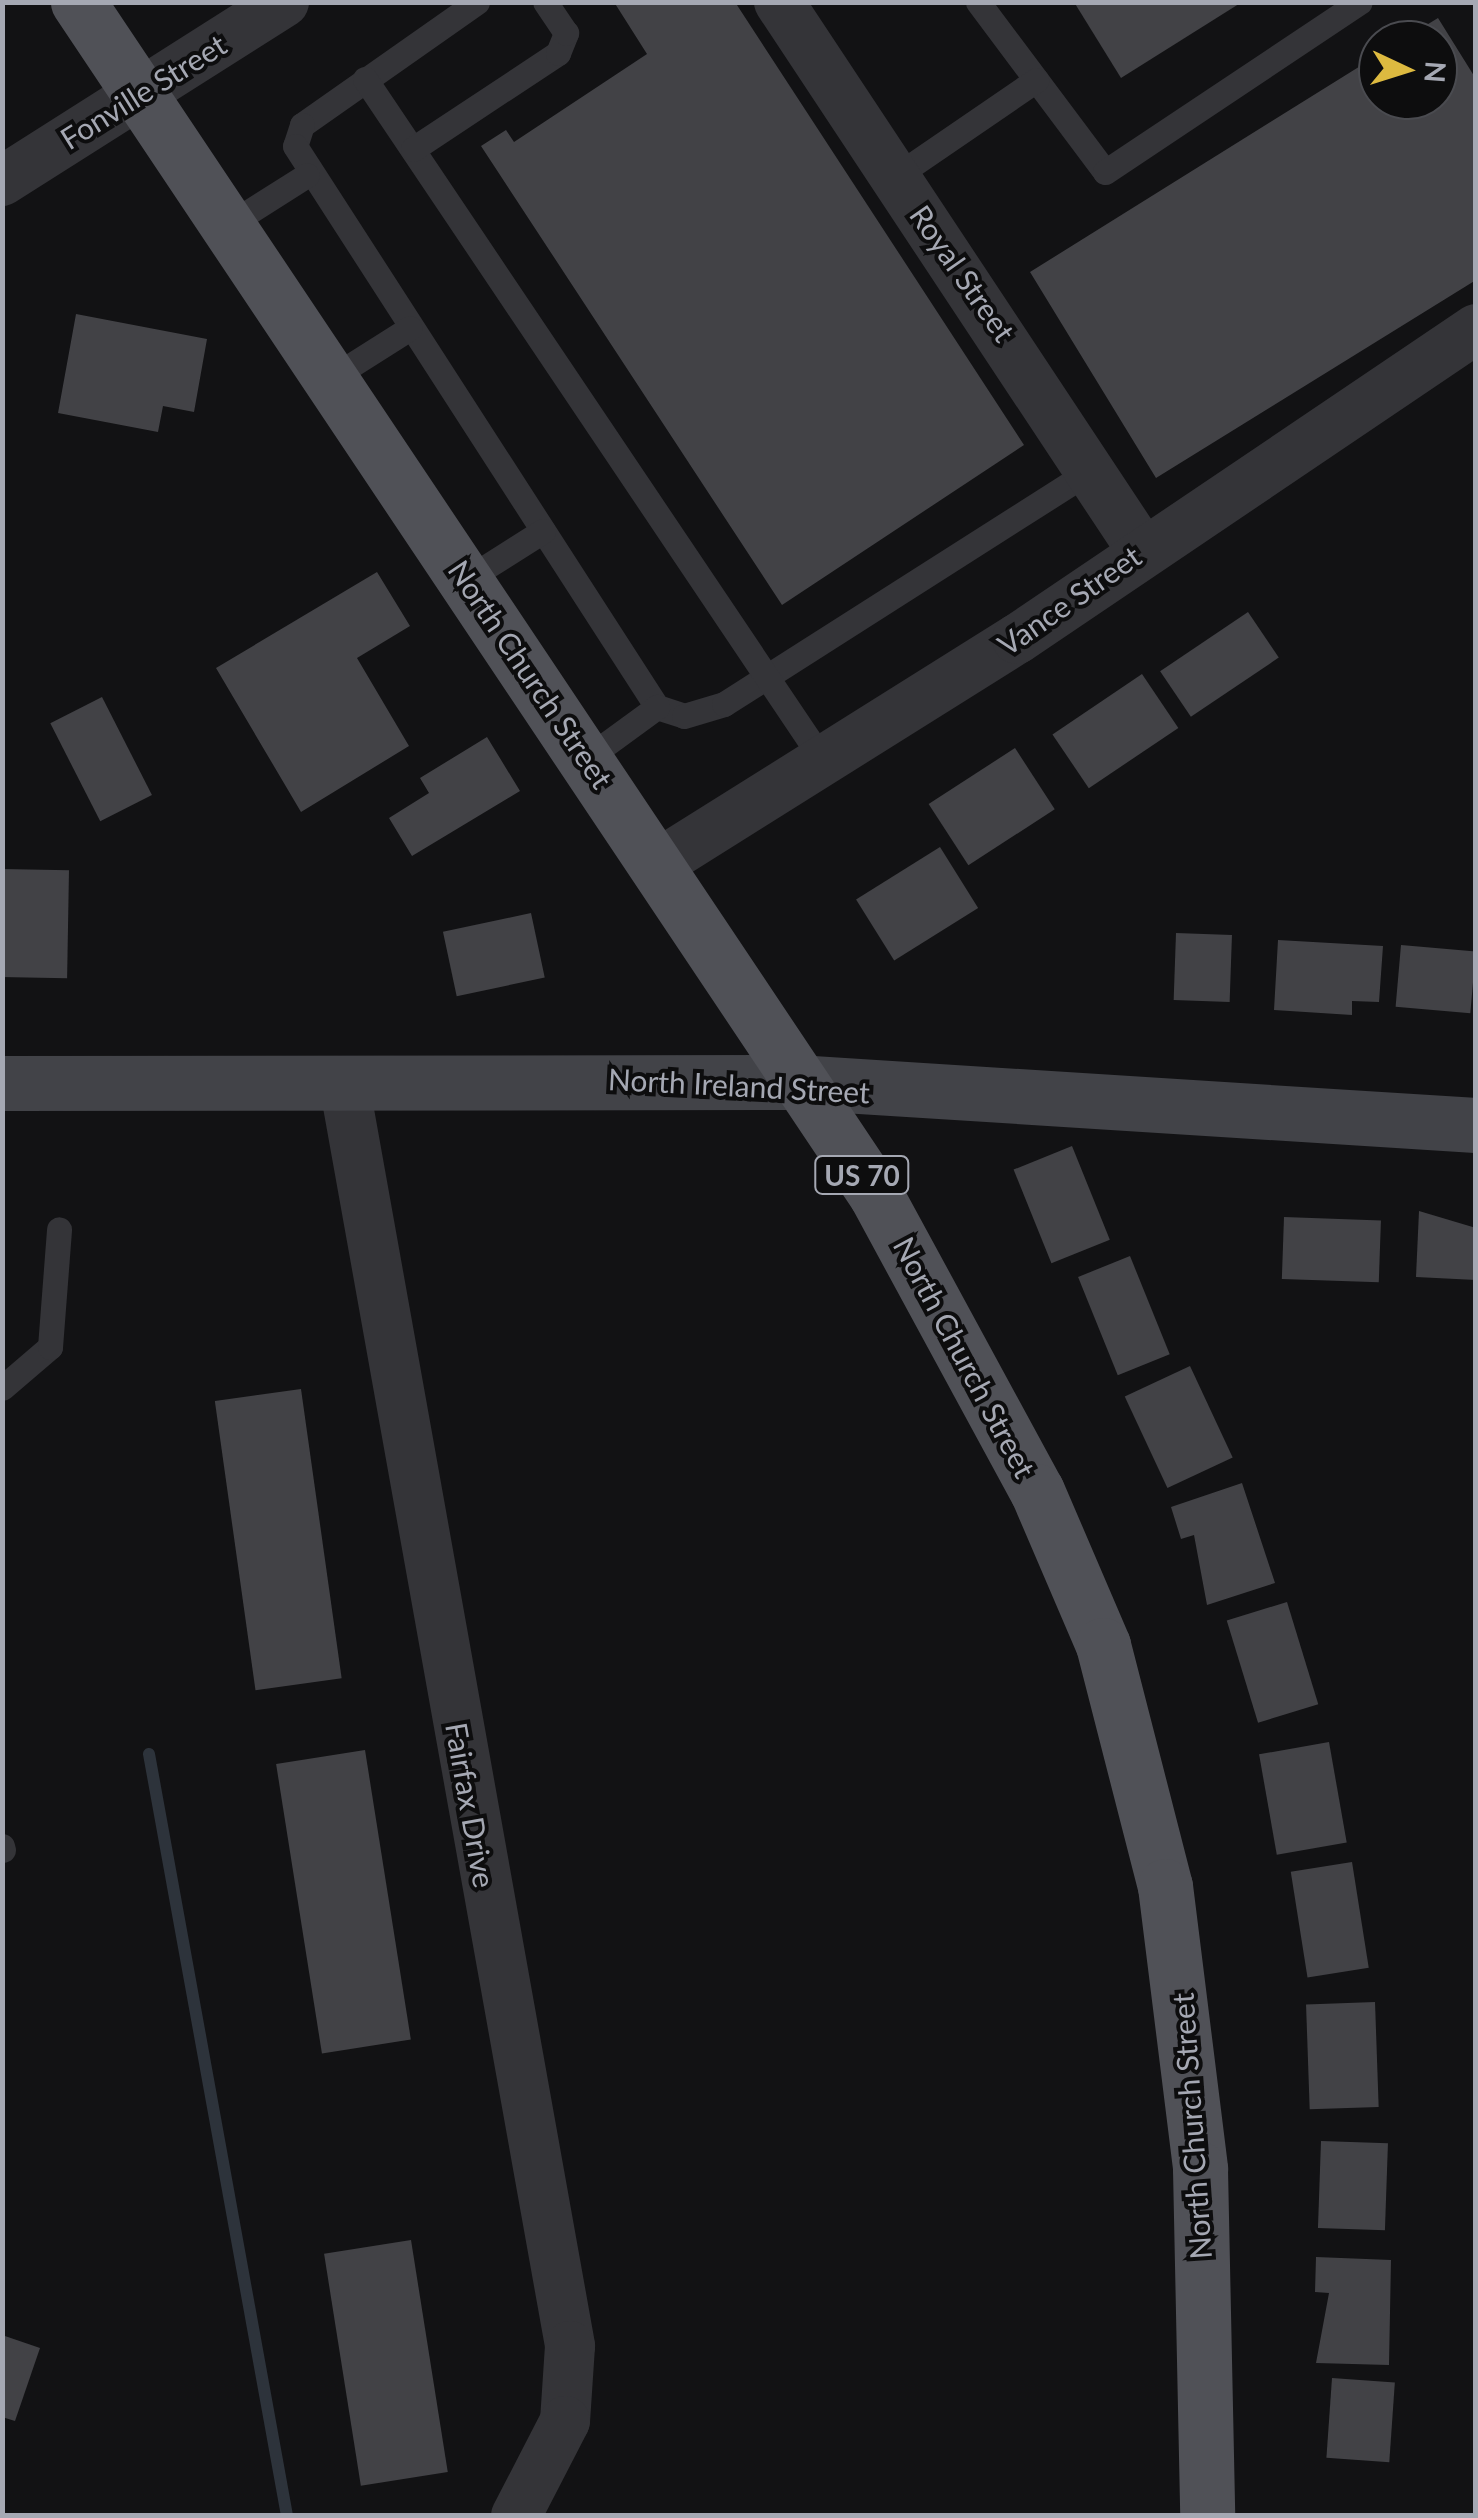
<!DOCTYPE html>
<html>
<head>
<meta charset="utf-8">
<style>
  body { margin:0 }
  #map { position:relative; width:1478px; height:2518px; overflow:hidden; background:#121214; font-family:Lato,sans-serif }
  div>[style] { position:absolute }
  .stream>* { height:12px; margin:-6px; padding:0 6px; transform-origin:6px; border-radius:6px; background:#2d333b }
  .building>* { inset:0; background:#424246; transform-origin:0 0 }
  .lane>* { height:25px; margin:-12.5px; padding:0 12.5px; transform-origin:12.5px; border-radius:12.5px; background:#343438 }
  .street>* { height:50px; margin:-25px; padding:0 25px; transform-origin:25px; border-radius:25px; background:#343438 }
  .secondary>* { height:55px; margin:-27.5px; padding:0 27.5px; transform-origin:27.5px; border-radius:27.5px; background:#424348 }
  .primary>* { height:55px; margin:-27.5px; padding:0 27.5px; transform-origin:27.5px; border-radius:27.5px; background:#505157 }
  span { translate:-50% -50%; white-space:nowrap; text-align:center; line-height:1.15; -webkit-text-stroke:8px #0d0d0e; paint-order:stroke }
  .shield-label span { padding:2px 8px; background:#0d0d0e; border:2px solid; border-radius:8px; -webkit-text-stroke-width:0 }
  .shield-label { font-size:28px; color:#a5a8b3; font-weight:700 }
  .street-label { font-size:30px; color:#a5a8b3 }
  .frame { position:absolute; inset:0; border:5px solid #a5a8b3; pointer-events:none }
  .north { position:absolute; left:1358px; top:20px; width:100px; height:100px; box-sizing:border-box; background:#0d0d0e; border:2px solid #4a4b50; border-radius:50%; rotate:94deg; font-size:28px; font-weight:700; line-height:40px; text-align:center; color:#a5a8b3 }
  .north::after { content:''; display:block; margin:auto; width:35px; height:45px; background:#ddba40; clip-path:polygon(50% 0,100% 100%,50% 72%,0 100%) }
</style>
</head>
<body>
<div id="map">
  <div class="stream">
    <i style="left:149px;top:1754px;width:774px;rotate:79.73deg"></i>
  </div>
  <div class="building">
    <i style="clip-path:polygon(614px 2px,735px 2px,1024px 445px,782px 605px,481px 146px,506px 130px,514px 142px,647px 54px)"></i>
    <i style="clip-path:polygon(1074px 2px,1242px 2px,1121px 78px)"></i>
    <i style="clip-path:polygon(1438px 18px,1476px 79px,1476px 280px,1156px 478px,1030px 272px,1378px 55px,1378px 100px,1438px 100px,1438px 40px,1402px 40px)"></i>
    <i style="clip-path:polygon(76px 314px,207px 339px,194px 412px,163px 406px,158px 432px,58px 413px)"></i>
    <i style="clip-path:polygon(377px 572px,410px 626px,357px 658px,409px 746px,301px 812px,216px 668px)"></i>
    <i style="left:1248px;top:612px;width:55px;height:106px;rotate:56deg"></i>
    <i style="left:1142px;top:674px;width:65px;height:108px;rotate:56deg"></i>
    <i style="left:102px;top:697px;width:110px;height:58px;rotate:63deg"></i>
    <i style="clip-path:polygon(487px 737px,520px 791px,412px 856px,389px 818px,429px 793px,420px 778px)"></i>
    <i style="left:1015px;top:748px;width:73px;height:103px;rotate:57deg"></i>
    <i style="left:940px;top:847px;width:72px;height:99px;rotate:58deg"></i>
    <i style="left:2px;top:869px;width:67px;height:108px;rotate:1deg"></i>
    <i style="left:531px;top:913px;width:66px;height:90px;rotate:78deg"></i>
    <i style="left:1176px;top:933px;width:56px;height:67px;rotate:2deg"></i>
    <i style="clip-path:polygon(1278px 940px,1383px 946px,1379px 1002px,1352px 1001px,1352px 1015px,1274px 1010px)"></i>
    <i style="left:1401px;top:945px;width:75px;height:62px;rotate:5deg"></i>
    <i style="left:1072px;top:1146px;width:101px;height:63px;rotate:68deg"></i>
    <i style="clip-path:polygon(1419px 1211px,1476px 1228px,1476px 1280px,1416px 1277px)"></i>
    <i style="left:1284px;top:1217px;width:97px;height:62px;rotate:2deg"></i>
    <i style="left:1130px;top:1256px;width:106px;height:56px;rotate:68deg"></i>
    <i style="left:1190px;top:1366px;width:101px;height:72px;rotate:65deg"></i>
    <i style="left:301px;top:1389px;width:292px;height:87px;rotate:82deg"></i>
    <i style="clip-path:polygon(1242px 1483px,1275px 1583px,1207px 1605px,1194px 1535px,1181px 1539px,1171px 1507px)"></i>
    <i style="left:1287px;top:1602px;width:107px;height:63px;rotate:73deg"></i>
    <i style="left:1329px;top:1742px;width:102px;height:71px;rotate:80deg"></i>
    <i style="left:365px;top:1750px;width:293px;height:90px;rotate:81deg"></i>
    <i style="left:1352px;top:1862px;width:107px;height:62px;rotate:81deg"></i>
    <i style="left:1375px;top:2002px;width:105px;height:69px;rotate:88deg"></i>
    <i style="left:1321px;top:2141px;width:67px;height:87px;rotate:2deg"></i>
    <i style="left:411px;top:2240px;width:235px;height:88px;rotate:81deg"></i>
    <i style="clip-path:polygon(1316px 2257px,1391px 2260px,1389px 2365px,1316px 2363px,1329px 2293px,1315px 2292px)"></i>
    <i style="clip-path:polygon(2px 2335px,40px 2348px,15px 2421px,2px 2417px)"></i>
    <i style="left:1332px;top:2378px;width:63px;height:80px;rotate:4deg"></i>
  </div>
  <div class="lane">
    <i style="left:477px;top:2px;width:214px;rotate:144.9deg"></i>
    <i style="left:302px;top:125px;width:22px;rotate:108deg"></i>
    <i style="left:295px;top:146px;width:668px;rotate:57.17deg"></i>
    <i style="left:657px;top:707px;width:28px;rotate:18deg"></i>
    <i style="left:684px;top:716px;width:42px;rotate:-16.7deg"></i>
    <i style="left:724px;top:704px;width:436px;rotate:-32.5deg"></i>
    <i style="left:978px;top:2px;width:212px;rotate:53.2deg"></i>
    <i style="left:1105px;top:172px;width:306px;rotate:-33.7deg"></i>
    <i style="left:365px;top:79px;width:819px;rotate:56.1deg"></i>
    <i style="left:413px;top:149px;width:174px;rotate:-33.5deg"></i>
    <i style="left:558px;top:53px;width:22px;rotate:-68deg"></i>
    <i style="left:566px;top:33px;width:37px;rotate:-124deg"></i>
    <i style="left:896px;top:176px;width:170px;rotate:-34.4deg"></i>
    <i style="left:228px;top:225px;width:93px;rotate:-32.3deg"></i>
    <i style="left:331px;top:378px;width:93px;rotate:-32.3deg"></i>
    <i style="left:467px;top:579px;width:90px;rotate:-32.3deg"></i>
    <i style="left:587px;top:758px;width:87px;rotate:-36.1deg"></i>
    <i style="left:2px;top:1388px;width:63px;rotate:-40.5deg"></i>
    <i style="left:50px;top:1347px;width:118px;rotate:-85.6deg"></i>
    <i style="left:2px;top:1846px;width:4px;rotate:76deg"></i>
  </div>
  <div class="street">
    <i style="left:779px;top:2px;width:656px;rotate:56.5deg"></i>
    <i style="left:2px;top:181px;width:334px;rotate:-32.4deg"></i>
    <i style="left:658px;top:864px;width:424px;rotate:-32.1deg"></i>
    <i style="left:1017px;top:639px;width:554px;rotate:-34.03deg"></i>
    <i style="left:344px;top:1083px;width:1283px;rotate:79.85deg"></i>
    <i style="left:570px;top:2346px;width:75px;rotate:93.8deg"></i>
    <i style="left:565px;top:2421px;width:107px;rotate:117.3deg"></i>
  </div>
  <div class="secondary">
    <i style="left:2px;top:1083px;width:794px;rotate:-0.07deg"></i>
    <i style="left:796px;top:1082px;width:681px;rotate:3.62deg"></i>
  </div>
  <div class="primary">
    <i style="left:78px;top:2px;width:1435px;rotate:56.22deg"></i>
    <i style="left:876px;top:1195px;width:337px;rotate:61.5deg"></i>
    <i style="left:1037px;top:1491px;width:168px;rotate:66.8deg"></i>
    <i style="left:1103px;top:1645px;width:249px;rotate:75.6deg"></i>
    <i style="left:1165px;top:1886px;width:285px;rotate:82.9deg"></i>
    <i style="left:1200px;top:2169px;width:347px;rotate:88.8deg"></i>
  </div>
  <div class="shield-label">
    <span style="left:862px;top:1175px">US 70</span>
  </div>
  <div class="street-label">
    <span style="left:143px;top:91px;rotate:-32deg">Fonville Street</span>
    <span style="left:963px;top:273px;rotate:55deg">Royal Street</span>
    <span style="left:1069px;top:600px;rotate:-35deg">Vance Street</span>
    <span style="left:531px;top:674px;rotate:56deg">North Church Street</span>
    <span style="left:739px;top:1085px;rotate:3deg">North Ireland Street</span>
    <span style="left:965px;top:1357px;rotate:62deg">North Church Street</span>
    <span style="left:471px;top:1805px;rotate:80deg">Fairfax Drive</span>
    <span style="left:1191px;top:2126px;rotate:-94deg">North Church Street</span>
  </div>
  <div class="frame"></div>
  <div class="north">N</div>
</div>
</body>
</html>
